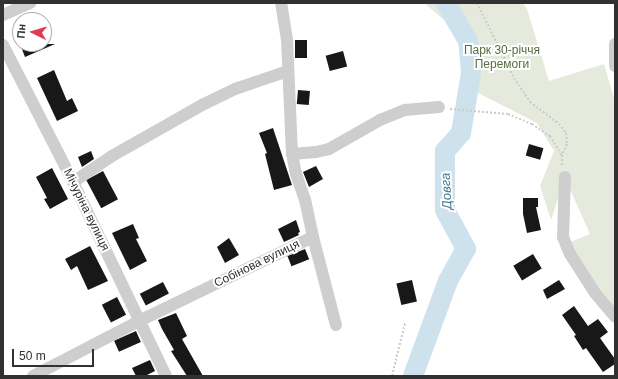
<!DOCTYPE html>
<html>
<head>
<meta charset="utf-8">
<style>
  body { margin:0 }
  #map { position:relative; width:618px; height:379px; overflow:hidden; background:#fff; font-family:Helvetica,sans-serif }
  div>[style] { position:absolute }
  .green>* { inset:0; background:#e5eadd }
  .river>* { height:20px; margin:-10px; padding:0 10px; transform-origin:10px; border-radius:10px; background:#cde2ec }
  .building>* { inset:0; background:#181818; transform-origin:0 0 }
  .path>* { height:2px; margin-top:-1px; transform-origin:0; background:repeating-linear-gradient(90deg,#cbcbcb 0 2px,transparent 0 4px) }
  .street>* { height:12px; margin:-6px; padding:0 6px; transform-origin:6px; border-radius:6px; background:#cecece }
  span { translate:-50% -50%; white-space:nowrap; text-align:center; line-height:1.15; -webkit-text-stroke:4px #fff; paint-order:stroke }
  .park-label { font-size:12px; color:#576c3f }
  .street-label { font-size:12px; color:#313131 }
  .water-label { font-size:13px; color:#407892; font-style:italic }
  .frame { position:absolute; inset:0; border:4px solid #313131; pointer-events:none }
  .north { position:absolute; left:12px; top:12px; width:40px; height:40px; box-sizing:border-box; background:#fff; border:1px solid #adadad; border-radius:50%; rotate:275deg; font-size:11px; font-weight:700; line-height:16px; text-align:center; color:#313131 }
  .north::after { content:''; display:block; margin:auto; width:14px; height:18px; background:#e13a53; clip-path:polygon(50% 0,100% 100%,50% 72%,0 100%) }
  .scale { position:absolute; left:12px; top:349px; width:82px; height:18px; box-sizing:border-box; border:2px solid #313131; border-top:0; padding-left:5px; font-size:12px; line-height:14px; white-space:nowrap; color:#313131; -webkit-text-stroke:3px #fff; paint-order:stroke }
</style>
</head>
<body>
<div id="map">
  <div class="green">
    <i style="clip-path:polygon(424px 3px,523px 3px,527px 9px,549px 81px,604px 64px,615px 102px,615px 312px,568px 243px,590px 234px,565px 178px,551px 220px,540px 186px,554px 151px,537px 123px,468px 88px,457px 31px)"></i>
  </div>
  <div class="river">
    <i style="left:413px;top:376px;width:101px;rotate:-69.8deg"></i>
    <i style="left:448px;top:281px;width:37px;rotate:-61deg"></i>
    <i style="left:466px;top:249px;width:44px;rotate:-118.3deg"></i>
    <i style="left:445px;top:210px;width:59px;rotate:-90deg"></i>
    <i style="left:445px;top:151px;width:24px;rotate:-48deg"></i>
    <i style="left:461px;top:133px;width:61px;rotate:-80.5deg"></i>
    <i style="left:471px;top:73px;width:32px;rotate:-95deg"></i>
    <i style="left:468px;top:41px;width:44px;rotate:-120.1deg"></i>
  </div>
  <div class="building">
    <i style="left:295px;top:40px;width:12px;height:18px"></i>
    <i style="clip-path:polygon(20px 44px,55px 44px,25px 57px)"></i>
    <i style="left:343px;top:51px;width:16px;height:18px;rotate:75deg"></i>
    <i style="clip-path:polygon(54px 70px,67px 101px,72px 98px,78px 111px,57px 121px,37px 78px)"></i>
    <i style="left:298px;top:90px;width:12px;height:14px;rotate:5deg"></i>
    <i style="clip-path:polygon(273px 128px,292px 185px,274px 190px,265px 154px,267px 153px,259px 133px)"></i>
    <i style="left:529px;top:144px;width:15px;height:12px;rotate:16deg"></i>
    <i style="clip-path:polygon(91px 151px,94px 159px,82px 167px,78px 157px)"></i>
    <i style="clip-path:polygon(316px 166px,323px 179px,309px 187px,303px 172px)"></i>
    <i style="clip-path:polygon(52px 168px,68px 199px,50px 209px,44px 199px,47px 198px,36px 177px)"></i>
    <i style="left:103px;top:171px;width:32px;height:19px;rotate:62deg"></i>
    <i style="clip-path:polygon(523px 198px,538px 198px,538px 207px,536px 207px,541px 230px,527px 233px,523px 214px)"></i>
    <i style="clip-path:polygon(296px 220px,300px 232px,298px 233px,299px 235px,284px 242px,278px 229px)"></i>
    <i style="clip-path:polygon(133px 224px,139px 238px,136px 239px,147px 261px,130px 270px,112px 233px)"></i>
    <i style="clip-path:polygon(229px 238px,239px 255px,225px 263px,217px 247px)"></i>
    <i style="clip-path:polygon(90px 246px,108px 281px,88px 290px,77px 266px,71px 270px,65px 259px)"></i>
    <i style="left:305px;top:249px;width:11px;height:19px;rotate:68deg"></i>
    <i style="left:533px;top:254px;width:17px;height:23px;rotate:59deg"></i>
    <i style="left:412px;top:280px;width:22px;height:16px;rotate:77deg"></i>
    <i style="clip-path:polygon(559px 280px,565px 289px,547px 299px,543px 290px)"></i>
    <i style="left:163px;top:282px;width:13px;height:26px;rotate:63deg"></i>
    <i style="left:117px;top:297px;width:20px;height:17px;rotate:63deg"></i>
    <i style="clip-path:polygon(574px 306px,588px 326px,598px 319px,608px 332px,600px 338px,615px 359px,615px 364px,603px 372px,586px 348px,583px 350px,574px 336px,576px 335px,562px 315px)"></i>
    <i style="clip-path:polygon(176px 313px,187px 336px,182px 339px,203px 376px,187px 376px,171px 351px,174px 350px,162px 329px,158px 320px)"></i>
    <i style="left:136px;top:331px;width:12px;height:24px;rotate:66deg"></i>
    <i style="clip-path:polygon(150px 360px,155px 371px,145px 376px,136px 376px,132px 368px)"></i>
  </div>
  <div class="path">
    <i style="left:477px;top:3px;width:84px;rotate:63.7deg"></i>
    <i style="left:514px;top:78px;width:29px;rotate:56deg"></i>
    <i style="left:530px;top:102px;width:36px;rotate:37deg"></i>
    <i style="left:559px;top:124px;width:11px;rotate:52deg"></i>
    <i style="left:566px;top:133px;width:11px;rotate:85deg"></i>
    <i style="left:567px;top:144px;width:12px;rotate:114deg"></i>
    <i style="left:562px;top:155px;width:11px;rotate:90deg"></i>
    <i style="left:450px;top:109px;width:58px;rotate:4.9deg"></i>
    <i style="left:508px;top:114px;width:26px;rotate:23deg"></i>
    <i style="left:532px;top:124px;width:22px;rotate:34deg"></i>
    <i style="left:550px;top:136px;width:22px;rotate:58deg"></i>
    <i style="left:392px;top:376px;width:55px;rotate:-76.2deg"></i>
  </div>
  <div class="street">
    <i style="left:3px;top:15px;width:30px;rotate:-24deg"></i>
    <i style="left:615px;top:44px;width:22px;rotate:90deg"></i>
    <i style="left:3px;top:45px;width:154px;rotate:62.9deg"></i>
    <i style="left:73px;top:182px;width:215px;rotate:64.4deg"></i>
    <i style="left:292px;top:154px;width:24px;rotate:-5deg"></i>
    <i style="left:316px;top:152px;width:13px;rotate:-13deg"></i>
    <i style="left:329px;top:149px;width:59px;rotate:-29.6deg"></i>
    <i style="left:380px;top:120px;width:27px;rotate:-22deg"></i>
    <i style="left:405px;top:110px;width:34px;rotate:-5deg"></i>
    <i style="left:565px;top:177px;width:60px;rotate:91.9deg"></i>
    <i style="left:563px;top:237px;width:18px;rotate:68deg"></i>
    <i style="left:570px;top:254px;width:46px;rotate:57.3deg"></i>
    <i style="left:595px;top:293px;width:31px;rotate:50deg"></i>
    <i style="left:73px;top:182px;width:47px;rotate:-33.7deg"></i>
    <i style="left:112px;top:156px;width:103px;rotate:-29.5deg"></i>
    <i style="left:202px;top:105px;width:37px;rotate:-26deg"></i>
    <i style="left:235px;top:89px;width:56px;rotate:-18.8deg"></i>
    <i style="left:313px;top:237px;width:91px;rotate:75.4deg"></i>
    <i style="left:33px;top:376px;width:119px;rotate:-27.4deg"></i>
    <i style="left:139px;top:321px;width:193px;rotate:-25.8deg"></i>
    <i style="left:313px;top:237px;width:38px;rotate:-102deg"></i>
    <i style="left:305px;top:200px;width:28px;rotate:-109deg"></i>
    <i style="left:296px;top:174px;width:20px;rotate:-101deg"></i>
    <i style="left:292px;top:154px;width:114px;rotate:-92.5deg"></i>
    <i style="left:287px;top:40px;width:37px;rotate:-99deg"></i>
  </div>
  <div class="park-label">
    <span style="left:502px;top:58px">Парк 30-річчя<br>Перемоги</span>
  </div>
  <div class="street-label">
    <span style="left:86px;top:210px;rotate:64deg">Мічуріна вулиця</span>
    <span style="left:257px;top:264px;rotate:-26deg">Собінова вулиця</span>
  </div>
  <div class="water-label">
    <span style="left:447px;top:191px;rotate:-93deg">Довга</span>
  </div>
  <div class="frame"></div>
  <div class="north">Пн</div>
  <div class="scale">50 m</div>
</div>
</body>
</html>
